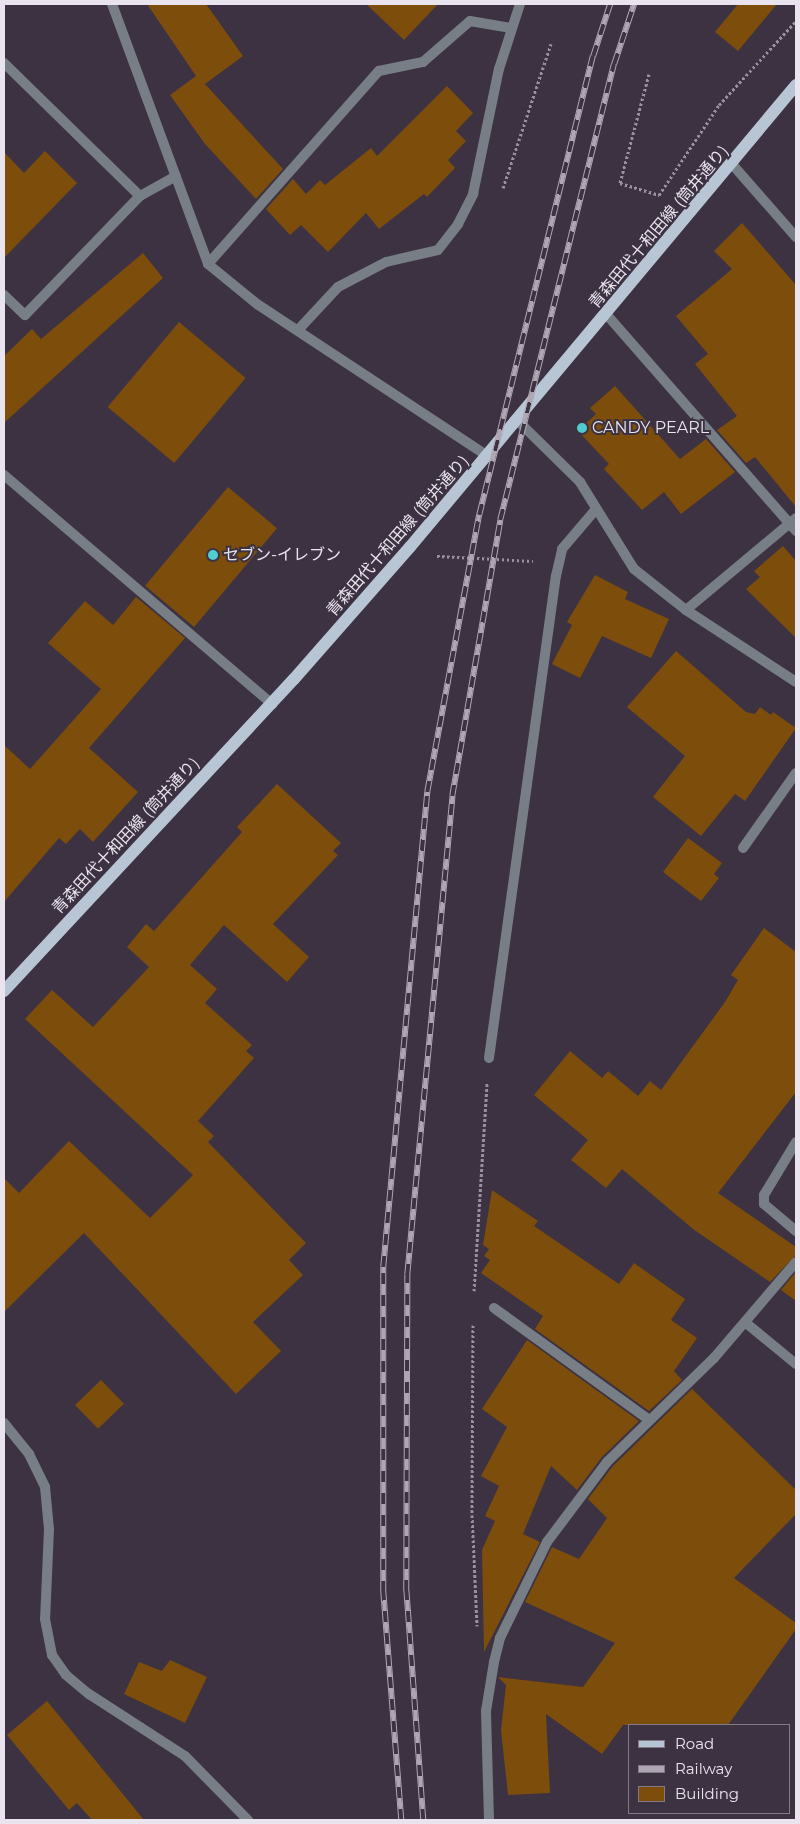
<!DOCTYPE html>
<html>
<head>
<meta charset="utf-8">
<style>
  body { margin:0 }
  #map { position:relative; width:800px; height:1824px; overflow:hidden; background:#3c3242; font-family:Montserrat,"Noto Sans JP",sans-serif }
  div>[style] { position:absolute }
  .building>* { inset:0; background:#7c4d0b; transform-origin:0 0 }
  .path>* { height:3px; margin-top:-1.5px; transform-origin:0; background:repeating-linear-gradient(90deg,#99919e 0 2.5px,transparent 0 5px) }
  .service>* { height:10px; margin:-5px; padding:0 5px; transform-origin:5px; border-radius:5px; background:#787e86 }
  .minor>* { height:10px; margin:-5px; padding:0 5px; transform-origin:5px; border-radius:5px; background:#787e86 }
  .primary>* { height:12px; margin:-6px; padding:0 6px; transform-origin:6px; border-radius:6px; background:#b8c5d5 }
  .rail>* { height:5.5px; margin-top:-2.75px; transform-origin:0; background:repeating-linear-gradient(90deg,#3c3242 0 11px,#aea6b3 0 22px); box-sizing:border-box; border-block:1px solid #aea6b3 }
  .dots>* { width:14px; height:14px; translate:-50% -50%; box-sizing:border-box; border:2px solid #3c3242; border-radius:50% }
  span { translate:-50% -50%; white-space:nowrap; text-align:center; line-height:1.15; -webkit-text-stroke:4px #3c3242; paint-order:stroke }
  .street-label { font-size:16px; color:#eae4ee }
  .poi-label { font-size:16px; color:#eae4ee }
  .left { translate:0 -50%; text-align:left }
  .frame { position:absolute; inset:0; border:5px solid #eae4ee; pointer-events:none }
  .legend { position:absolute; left:628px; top:1724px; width:162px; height:90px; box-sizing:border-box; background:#3c3242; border:1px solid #827987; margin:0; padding:6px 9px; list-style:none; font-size:15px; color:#eae4ee }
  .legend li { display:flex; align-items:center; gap:10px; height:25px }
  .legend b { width:25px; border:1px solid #827987 }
</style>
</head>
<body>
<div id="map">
  <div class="building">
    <i style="clip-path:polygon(147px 4px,206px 4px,243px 56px,205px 84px,283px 169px,256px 199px,205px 144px,170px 95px,196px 76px)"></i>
    <i style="clip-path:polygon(366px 4px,438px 4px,404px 40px)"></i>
    <i style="clip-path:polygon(738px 4px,777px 4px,738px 51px,715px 32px)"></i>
    <i style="clip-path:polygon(447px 86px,473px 113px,456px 131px,466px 141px,448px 160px,455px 168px,427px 197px,424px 194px,379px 229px,366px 213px,328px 252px,301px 225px,290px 235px,266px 209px,293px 179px,306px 194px,320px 180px,325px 185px,371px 148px,377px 156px)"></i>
    <i style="clip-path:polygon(45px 151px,77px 183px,4px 258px,4px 152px,24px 173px)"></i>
    <i style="clip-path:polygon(742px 223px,796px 285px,796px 507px,755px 457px,746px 463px,717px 430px,737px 416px,695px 364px,708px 354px,676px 316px,732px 269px,714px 251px)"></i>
    <i style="clip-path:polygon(143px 253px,163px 278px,4px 423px,4px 356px,32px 329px,41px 339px)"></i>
    <i style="left:179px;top:322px;width:87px;height:111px;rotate:40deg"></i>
    <i style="clip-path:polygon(615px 386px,680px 459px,706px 439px,735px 472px,681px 514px,664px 492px,642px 510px,604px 469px,609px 464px,578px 431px,596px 414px,590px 408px)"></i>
    <i style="left:228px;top:487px;width:64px;height:129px;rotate:40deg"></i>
    <i style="clip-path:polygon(783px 546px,796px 561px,796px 638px,746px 589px,760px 577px,754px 571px)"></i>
    <i style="clip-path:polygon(595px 575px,628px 592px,625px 599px,669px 619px,651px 658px,602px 636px,580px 678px,552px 664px,572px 625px,567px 622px)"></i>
    <i style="clip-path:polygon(136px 597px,185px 638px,89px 748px,138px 792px,93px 842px,80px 829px,66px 844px,59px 838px,4px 902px,4px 745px,30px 769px,101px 689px,48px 643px,85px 601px,113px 625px)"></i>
    <i style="clip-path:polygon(676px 651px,746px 712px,755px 714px,760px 707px,771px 715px,773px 712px,796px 728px,745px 801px,735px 794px,701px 836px,653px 797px,685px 756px,627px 707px)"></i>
    <i style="clip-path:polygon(277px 784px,341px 843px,333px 851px,338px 855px,273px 924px,309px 957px,287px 982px,224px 925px,190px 965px,217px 989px,205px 1003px,252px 1045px,246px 1051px,254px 1058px,198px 1121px,214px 1136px,208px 1142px,306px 1243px,289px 1260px,303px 1275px,253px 1322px,281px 1351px,236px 1394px,84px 1233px,4px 1312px,4px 1178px,19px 1193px,69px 1141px,150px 1218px,193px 1175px,25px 1019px,52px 990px,93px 1027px,149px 967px,127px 947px,146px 924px,154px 931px,242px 832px,237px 827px)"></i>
    <i style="clip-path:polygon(688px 838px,722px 863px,714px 874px,719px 878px,701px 901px,663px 872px)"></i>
    <i style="clip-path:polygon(764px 928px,796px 952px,796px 1092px,718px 1193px,796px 1247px,796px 1255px,770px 1282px,693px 1229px,622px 1169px,606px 1188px,571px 1160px,588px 1140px,534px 1095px,570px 1051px,602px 1078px,608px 1071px,638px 1096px,650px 1081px,661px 1090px,725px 1002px,738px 980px,731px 975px)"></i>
    <i style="clip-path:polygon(492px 1190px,538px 1221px,534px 1226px,619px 1284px,634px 1263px,685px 1299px,671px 1320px,697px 1338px,674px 1371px,682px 1380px,649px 1411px,535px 1329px,543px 1316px,481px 1273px,490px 1260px,484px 1256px,489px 1249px,483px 1245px)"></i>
    <i style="clip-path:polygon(796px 1272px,796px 1301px,781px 1290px)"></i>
    <i style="clip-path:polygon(527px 1340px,639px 1421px,602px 1457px,577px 1490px,551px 1466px,523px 1534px,540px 1542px,484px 1652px,482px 1550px,495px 1521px,485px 1516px,499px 1486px,481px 1476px,507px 1427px,482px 1409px)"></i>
    <i style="left:101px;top:1380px;width:33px;height:36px;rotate:46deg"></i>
    <i style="clip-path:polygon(692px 1389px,796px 1490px,796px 1514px,734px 1578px,796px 1623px,796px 1629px,728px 1725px,623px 1725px,602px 1754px,546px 1714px,550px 1793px,508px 1795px,501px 1730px,506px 1685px,498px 1677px,583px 1687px,615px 1643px,525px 1602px,552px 1547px,579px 1559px,607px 1518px,588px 1499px,612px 1467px)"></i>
    <i style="clip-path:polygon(170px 1660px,207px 1677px,185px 1723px,124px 1694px,139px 1662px,162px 1671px)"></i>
    <i style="clip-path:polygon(47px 1701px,144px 1820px,92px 1820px,77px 1803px,69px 1810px,7px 1735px)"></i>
  </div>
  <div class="path">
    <i style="left:649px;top:74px;width:113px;rotate:104.9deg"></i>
    <i style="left:620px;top:183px;width:41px;rotate:17.1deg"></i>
    <i style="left:659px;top:195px;width:108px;rotate:-56.3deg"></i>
    <i style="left:719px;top:105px;width:114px;rotate:-47.5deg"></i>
    <i style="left:503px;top:188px;width:152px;rotate:-71.6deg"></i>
    <i style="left:437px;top:556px;width:96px;rotate:3deg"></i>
    <i style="left:474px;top:1291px;width:208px;rotate:-86.4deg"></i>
    <i style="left:473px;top:1325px;width:190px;rotate:90.3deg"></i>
    <i style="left:472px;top:1515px;width:111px;rotate:87.4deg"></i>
  </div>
  <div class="service">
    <i style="left:208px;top:264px;width:258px;rotate:-48.5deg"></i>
    <i style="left:379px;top:71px;width:45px;rotate:-11.6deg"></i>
    <i style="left:423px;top:62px;width:62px;rotate:-41.1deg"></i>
    <i style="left:470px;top:21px;width:42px;rotate:9.7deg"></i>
    <i style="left:4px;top:295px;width:29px;rotate:44deg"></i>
    <i style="left:25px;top:315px;width:165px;rotate:-46deg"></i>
    <i style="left:4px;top:475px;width:353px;rotate:40.5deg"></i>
    <i style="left:743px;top:848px;width:92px;rotate:-54.8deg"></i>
  </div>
  <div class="minor">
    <i style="left:112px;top:4px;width:277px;rotate:69.7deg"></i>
    <i style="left:208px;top:264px;width:63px;rotate:39.2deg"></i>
    <i style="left:257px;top:304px;width:278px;rotate:33.4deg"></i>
    <i style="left:4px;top:63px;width:190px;rotate:44.4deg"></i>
    <i style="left:140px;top:196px;width:41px;rotate:-29.1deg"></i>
    <i style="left:732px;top:164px;width:97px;rotate:48.8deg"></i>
    <i style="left:607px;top:315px;width:287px;rotate:48.8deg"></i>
    <i style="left:299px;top:329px;width:57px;rotate:-47.1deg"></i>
    <i style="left:338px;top:287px;width:54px;rotate:-27.5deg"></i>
    <i style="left:386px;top:262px;width:53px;rotate:-13deg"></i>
    <i style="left:438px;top:250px;width:33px;rotate:-52deg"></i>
    <i style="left:458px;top:224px;width:34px;rotate:-63deg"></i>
    <i style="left:473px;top:194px;width:128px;rotate:-78.3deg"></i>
    <i style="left:499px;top:69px;width:68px;rotate:-72.1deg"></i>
    <i style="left:519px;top:422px;width:86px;rotate:44.5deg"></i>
    <i style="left:580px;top:482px;width:102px;rotate:58.2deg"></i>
    <i style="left:634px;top:569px;width:66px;rotate:38.3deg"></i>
    <i style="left:686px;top:610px;width:131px;rotate:33.2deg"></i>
    <i style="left:686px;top:610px;width:143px;rotate:-39.9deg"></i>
    <i style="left:489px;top:1058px;width:487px;rotate:-82.1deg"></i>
    <i style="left:556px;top:576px;width:28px;rotate:-77deg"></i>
    <i style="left:562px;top:549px;width:52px;rotate:-49.6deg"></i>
    <i style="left:796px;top:1142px;width:62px;rotate:121.1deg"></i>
    <i style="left:764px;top:1195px;width:9px;rotate:90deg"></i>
    <i style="left:764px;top:1204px;width:42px;rotate:40.2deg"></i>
    <i style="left:494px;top:1308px;width:190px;rotate:35.8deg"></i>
    <i style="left:746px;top:1323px;width:65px;rotate:39.4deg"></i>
    <i style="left:4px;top:1423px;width:40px;rotate:51deg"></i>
    <i style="left:29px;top:1454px;width:37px;rotate:64deg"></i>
    <i style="left:45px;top:1487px;width:42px;rotate:84.6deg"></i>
    <i style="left:49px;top:1529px;width:90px;rotate:92.5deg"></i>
    <i style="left:45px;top:1619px;width:37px;rotate:79deg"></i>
    <i style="left:52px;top:1655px;width:24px;rotate:55deg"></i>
    <i style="left:66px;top:1675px;width:30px;rotate:40deg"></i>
    <i style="left:89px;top:1694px;width:114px;rotate:32.9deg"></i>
    <i style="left:185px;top:1756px;width:90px;rotate:45.5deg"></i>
    <i style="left:489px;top:1820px;width:109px;rotate:-91.6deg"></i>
    <i style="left:486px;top:1711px;width:50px;rotate:-80.7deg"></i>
    <i style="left:494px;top:1662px;width:25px;rotate:-76deg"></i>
    <i style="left:500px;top:1638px;width:107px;rotate:-63.9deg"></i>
    <i style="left:547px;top:1542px;width:100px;rotate:-53.1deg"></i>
    <i style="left:607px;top:1462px;width:149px;rotate:-44.2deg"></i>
    <i style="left:714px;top:1358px;width:126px;rotate:-49.5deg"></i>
  </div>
  <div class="primary">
    <i style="left:4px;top:991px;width:426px;rotate:-47.1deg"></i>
    <i style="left:294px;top:679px;width:176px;rotate:-48.7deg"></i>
    <i style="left:410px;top:547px;width:602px;rotate:-50.12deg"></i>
  </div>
  <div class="rail">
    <i style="left:401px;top:1820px;width:229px;rotate:-94.5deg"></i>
    <i style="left:383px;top:1592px;width:325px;rotate:-90deg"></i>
    <i style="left:383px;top:1267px;width:477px;rotate:-84.7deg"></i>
    <i style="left:427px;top:792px;width:282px;rotate:-79.4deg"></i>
    <i style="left:479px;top:515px;width:473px;rotate:-76.1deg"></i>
    <i style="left:593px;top:56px;width:55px;rotate:-71.9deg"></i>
    <i style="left:423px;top:1820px;width:230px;rotate:-94.2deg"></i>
    <i style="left:406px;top:1591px;width:316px;rotate:-89.8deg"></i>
    <i style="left:407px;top:1275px;width:481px;rotate:-84.6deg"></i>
    <i style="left:452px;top:796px;width:280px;rotate:-80.1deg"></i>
    <i style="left:500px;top:520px;width:470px;rotate:-76deg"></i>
    <i style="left:614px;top:64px;width:63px;rotate:-71.6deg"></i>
  </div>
  <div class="dots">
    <i style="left:582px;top:428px;background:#52cdcf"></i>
    <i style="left:213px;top:555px;background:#52cdcf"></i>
  </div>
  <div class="street-label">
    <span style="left:659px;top:227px;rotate:-50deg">青森田代十和田線 (筒井通り)</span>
    <span style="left:398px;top:536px;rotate:-49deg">青森田代十和田線 (筒井通り)</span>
    <span style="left:126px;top:836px;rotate:-47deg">青森田代十和田線 (筒井通り)</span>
  </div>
  <div class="poi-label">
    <span class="left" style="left:592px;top:428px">CANDY PEARL</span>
    <span class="left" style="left:223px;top:555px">セブン-イレブン</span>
  </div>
  <div class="frame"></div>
  <ul class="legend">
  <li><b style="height:6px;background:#b8c5d5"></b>Road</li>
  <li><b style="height:6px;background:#aea6b3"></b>Railway</li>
  <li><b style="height:14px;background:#7c4d0b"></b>Building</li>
  </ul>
</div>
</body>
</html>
